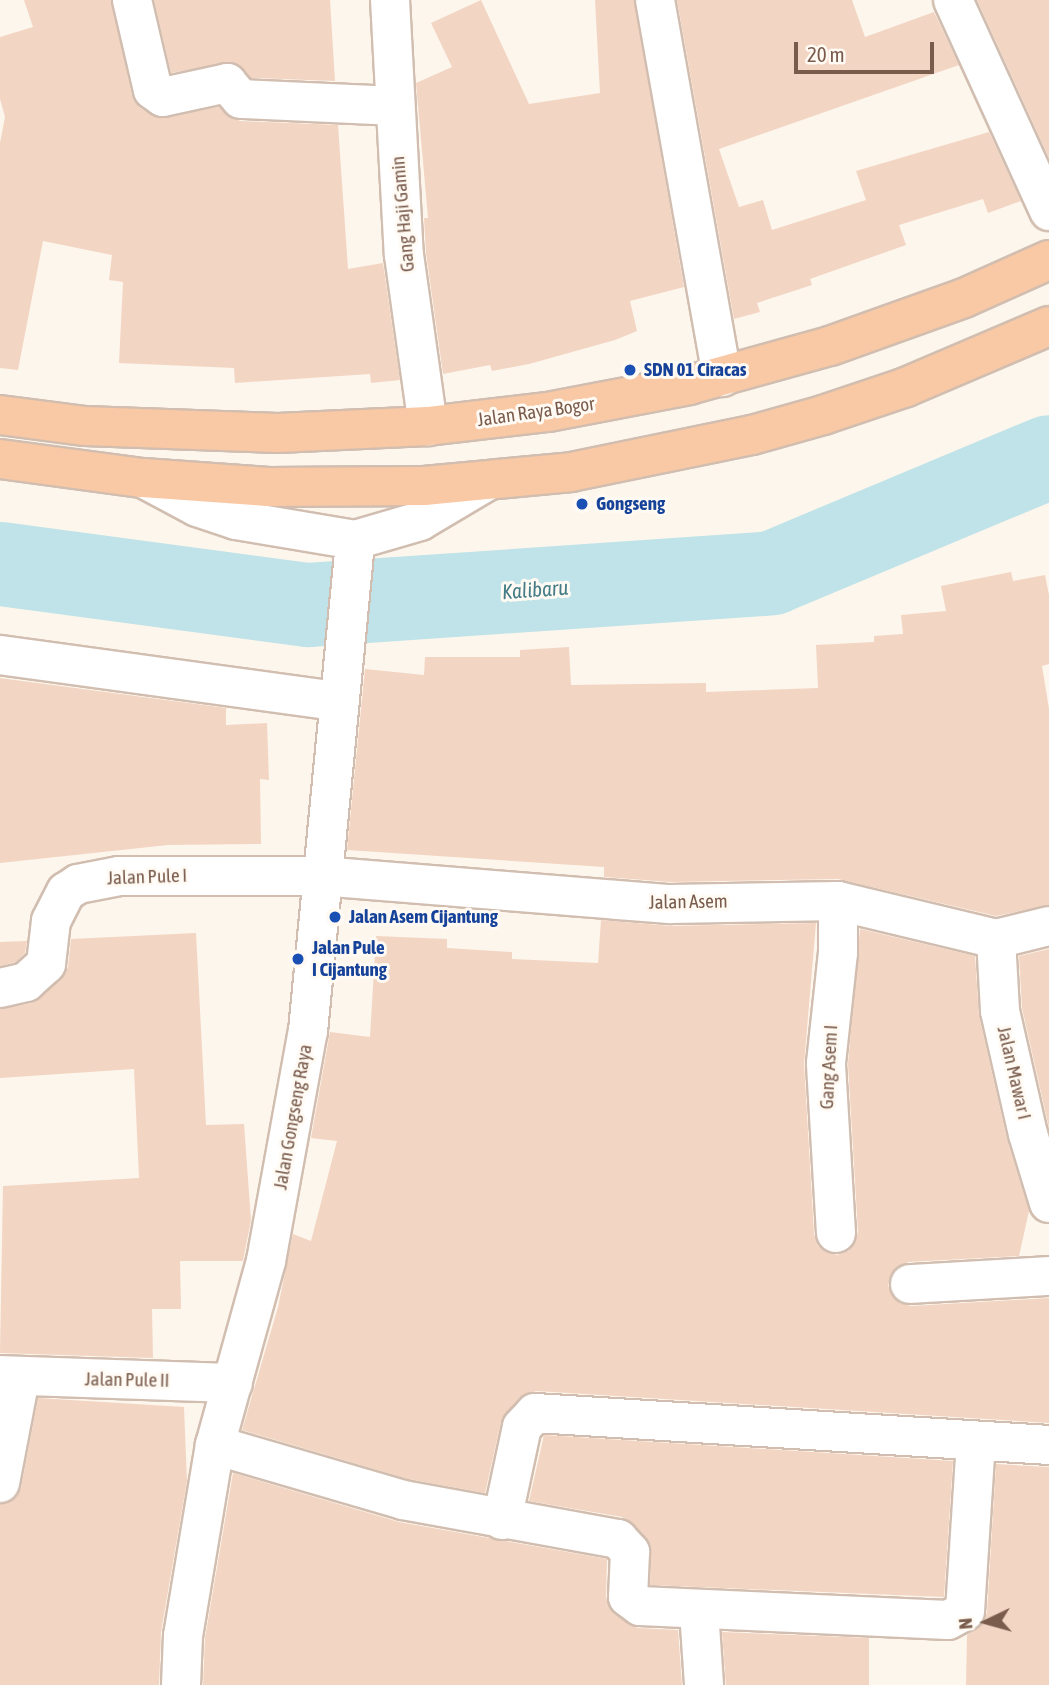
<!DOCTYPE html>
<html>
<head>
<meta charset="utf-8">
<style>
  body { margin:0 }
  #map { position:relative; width:1049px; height:1685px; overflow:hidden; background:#fdf6ec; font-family:"Asap Condensed",sans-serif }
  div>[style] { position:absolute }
  .river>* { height:84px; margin:-42px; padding:0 42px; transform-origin:42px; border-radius:42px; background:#bfe3e8 }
  .building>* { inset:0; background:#f3d5c3 }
  .roads { filter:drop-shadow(2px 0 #d1beb0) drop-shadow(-2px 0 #d1beb0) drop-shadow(0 2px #d1beb0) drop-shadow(0 -2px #d1beb0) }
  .minor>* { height:38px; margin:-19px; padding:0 19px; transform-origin:19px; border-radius:19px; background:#fff }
  .tertiary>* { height:38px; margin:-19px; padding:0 19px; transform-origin:19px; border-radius:19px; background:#fff }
  .trunk>* { height:38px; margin:-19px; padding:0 19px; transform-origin:19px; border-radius:19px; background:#f9c8a4 }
  .dots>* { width:19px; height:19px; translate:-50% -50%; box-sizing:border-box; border:4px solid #fffaf3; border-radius:50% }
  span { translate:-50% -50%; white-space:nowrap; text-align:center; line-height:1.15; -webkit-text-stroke:6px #fffaf3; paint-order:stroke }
  .street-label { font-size:19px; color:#7a5c4d }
  .transit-label { font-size:19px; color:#164399; font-weight:700 }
  .left { translate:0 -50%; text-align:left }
  .water-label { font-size:21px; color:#437c86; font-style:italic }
  .north { position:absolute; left:951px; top:1587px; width:70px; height:70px; -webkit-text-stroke:5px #fffaf3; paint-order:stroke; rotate:265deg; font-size:19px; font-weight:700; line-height:28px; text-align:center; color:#7a5c4d }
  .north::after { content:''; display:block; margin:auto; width:24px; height:32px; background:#7a5c4d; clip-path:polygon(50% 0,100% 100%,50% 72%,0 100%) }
  .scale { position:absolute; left:794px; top:42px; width:140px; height:32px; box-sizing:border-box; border:4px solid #7a5c4d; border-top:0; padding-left:9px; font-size:21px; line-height:24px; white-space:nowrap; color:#7a5c4d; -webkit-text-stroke:5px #fffaf3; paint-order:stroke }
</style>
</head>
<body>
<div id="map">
  <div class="river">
    <i style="left:0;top:564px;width:311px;rotate:7.6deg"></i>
    <i style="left:308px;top:605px;width:465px;rotate:-3.9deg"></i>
    <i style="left:772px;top:573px;width:300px;rotate:-22.7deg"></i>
  </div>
  <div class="building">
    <i style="clip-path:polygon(24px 0,111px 0,132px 95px,140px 108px,158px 118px,219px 107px,240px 121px,338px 125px,348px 269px,383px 263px,400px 380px,371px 383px,370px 374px,235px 383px,234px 368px,119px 363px,123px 282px,109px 280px,112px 255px,43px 241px,18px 370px,0 368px,0 143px,5px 117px,0 99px,0 37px,33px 27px)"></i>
    <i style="clip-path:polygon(154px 0,330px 0,335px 81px,251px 78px,233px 62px,171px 73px)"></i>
    <i style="clip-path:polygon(481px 0,529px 104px,600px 93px,595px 0,634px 0,684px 287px,630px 301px,637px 331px,615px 340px,529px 364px,492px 371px,490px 365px,443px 374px,426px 253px,424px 218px,428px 218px,416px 83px,452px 67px,431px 23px)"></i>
    <i style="clip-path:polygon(677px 0,852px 0,865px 37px,934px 12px,959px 65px,719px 149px,739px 207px,763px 200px,772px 230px,866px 200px,856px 171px,989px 132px,1021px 201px,988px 213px,983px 199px,899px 225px,906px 245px,810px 279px,812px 285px,757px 303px,760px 312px,734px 319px)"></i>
    <i style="clip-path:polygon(977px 0,1049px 0,1049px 158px)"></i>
    <i style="clip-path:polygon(1011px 572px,1013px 581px,1045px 575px,1049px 595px,1049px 664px,1042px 666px,1049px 709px,1049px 905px,996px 916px,838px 879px,671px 882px,604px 877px,604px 867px,347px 850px,365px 669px,424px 675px,425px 657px,520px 657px,520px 650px,569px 647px,571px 685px,706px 683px,706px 692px,818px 688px,816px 645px,874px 642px,874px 636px,903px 634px,901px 615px,946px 611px,941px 586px)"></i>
    <i style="clip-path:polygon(0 678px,226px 708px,226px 725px,267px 723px,269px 780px,260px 779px,261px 844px,168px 845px,0 863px)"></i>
    <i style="clip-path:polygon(601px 920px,670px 926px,816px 923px,804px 1064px,814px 1234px,818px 1246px,837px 1255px,849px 1251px,858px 1232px,848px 1064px,860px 929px,975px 956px,979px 1016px,1007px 1139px,1029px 1211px,1019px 1256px,908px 1262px,891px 1274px,888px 1286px,900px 1303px,911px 1306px,1049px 1298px,1049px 1423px,536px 1391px,519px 1398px,501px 1422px,485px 1493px,408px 1479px,242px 1430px,278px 1307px,293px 1234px,311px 1241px,337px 1141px,311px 1138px,330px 1032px,370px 1037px,376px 936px,447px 939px,447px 948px,512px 952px,512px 959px,598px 963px)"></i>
    <i style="clip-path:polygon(196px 933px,206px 1125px,244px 1124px,251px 1220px,243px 1261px,180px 1261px,181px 1309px,152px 1309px,153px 1358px,0 1353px,3px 1186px,139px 1178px,134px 1069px,0 1078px,0 1009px,32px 1003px,61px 980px,68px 967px,71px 939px)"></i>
    <i style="clip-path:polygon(27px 941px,25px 953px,16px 962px,0 966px,0 942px)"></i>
    <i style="clip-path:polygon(1049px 949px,1049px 1128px,1022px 1008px,1019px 956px)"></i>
    <i style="clip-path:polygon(38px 1398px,184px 1407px,187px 1481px,161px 1632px,159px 1685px,0 1685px,0 1504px,16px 1498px,21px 1488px)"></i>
    <i style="clip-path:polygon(544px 1435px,953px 1461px,944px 1597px,650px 1585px,651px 1545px,633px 1524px,622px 1517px,529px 1501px)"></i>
    <i style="clip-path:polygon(996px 1464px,1049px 1467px,1049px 1685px,966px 1685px,967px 1635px,983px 1623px,987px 1612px)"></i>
    <i style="clip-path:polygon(233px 1473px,399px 1522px,607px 1559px,606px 1597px,614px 1614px,638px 1628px,678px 1630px,682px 1685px,203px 1685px,205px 1638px)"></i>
    <i style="clip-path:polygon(722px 1632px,869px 1638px,869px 1685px,726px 1685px)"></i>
  </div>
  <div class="roads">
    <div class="minor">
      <i style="left:132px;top:0;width:92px;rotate:76.9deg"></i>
      <i style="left:153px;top:90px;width:12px;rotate:35deg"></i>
      <i style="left:163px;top:97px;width:66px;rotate:-12.3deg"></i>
      <i style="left:227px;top:83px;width:21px;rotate:49deg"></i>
      <i style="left:241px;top:99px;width:153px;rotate:2.6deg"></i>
      <i style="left:390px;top:0;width:255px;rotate:86.9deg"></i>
      <i style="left:404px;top:255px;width:173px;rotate:82deg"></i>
      <i style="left:655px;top:0;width:383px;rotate:79.9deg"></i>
      <i style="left:953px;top:0;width:232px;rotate:65.5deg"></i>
      <i style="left:0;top:655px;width:341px;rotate:7.8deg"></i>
      <i style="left:996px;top:939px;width:72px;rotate:86.8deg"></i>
      <i style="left:1000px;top:1011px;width:126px;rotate:77.2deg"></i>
      <i style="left:1028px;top:1134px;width:72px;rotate:73.1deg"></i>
      <i style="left:0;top:988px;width:27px;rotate:-13deg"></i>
      <i style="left:26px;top:982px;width:27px;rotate:-42deg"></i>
      <i style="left:46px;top:964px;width:43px;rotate:-83.4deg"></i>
      <i style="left:51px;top:921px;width:33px;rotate:-63deg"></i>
      <i style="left:66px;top:892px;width:14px;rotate:-34deg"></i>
      <i style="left:78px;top:884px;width:42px;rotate:-11deg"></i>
      <i style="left:119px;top:876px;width:201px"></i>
      <i style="left:320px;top:876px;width:351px;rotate:4.6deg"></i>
      <i style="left:670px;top:904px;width:168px;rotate:-1deg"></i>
      <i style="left:838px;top:901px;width:163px;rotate:13.5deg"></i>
      <i style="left:996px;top:939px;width:55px;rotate:-13.8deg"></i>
      <i style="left:836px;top:1233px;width:170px;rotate:-93.4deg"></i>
      <i style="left:826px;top:1063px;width:111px;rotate:-83.8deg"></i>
      <i style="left:838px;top:953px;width:52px;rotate:-90deg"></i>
      <i style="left:910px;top:1284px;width:139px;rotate:-3.3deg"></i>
      <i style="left:0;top:1375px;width:233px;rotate:2deg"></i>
      <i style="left:215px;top:1445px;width:196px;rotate:16.3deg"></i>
      <i style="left:403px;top:1500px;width:219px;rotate:10.3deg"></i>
      <i style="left:618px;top:1539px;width:18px;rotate:47deg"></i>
      <i style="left:630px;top:1552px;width:45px;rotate:92.5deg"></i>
      <i style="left:628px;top:1597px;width:15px;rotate:37deg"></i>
      <i style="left:640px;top:1606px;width:308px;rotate:2.6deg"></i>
      <i style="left:948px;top:1620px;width:19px;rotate:-28deg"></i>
      <i style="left:965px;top:1611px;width:170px;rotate:-86.3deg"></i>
      <i style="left:0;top:1483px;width:107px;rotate:-79.2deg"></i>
      <i style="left:502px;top:1520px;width:95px;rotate:-77.9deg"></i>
      <i style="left:522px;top:1427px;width:19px;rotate:-47deg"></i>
      <i style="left:535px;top:1413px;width:515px;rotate:3.56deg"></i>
      <i style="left:699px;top:1611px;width:74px;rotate:86.1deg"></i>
    </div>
    <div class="tertiary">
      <i style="left:143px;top:478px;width:61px;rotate:28.2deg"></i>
      <i style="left:197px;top:507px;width:41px;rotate:18.4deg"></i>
      <i style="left:236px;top:520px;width:121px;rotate:9.5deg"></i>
      <i style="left:355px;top:540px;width:68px;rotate:-16.3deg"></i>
      <i style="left:420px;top:521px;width:78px;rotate:-30.8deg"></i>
      <i style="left:181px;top:1685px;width:49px;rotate:-87.7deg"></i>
      <i style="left:183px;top:1636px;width:194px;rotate:-80.5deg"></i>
      <i style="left:215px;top:1445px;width:191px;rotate:-74.5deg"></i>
      <i style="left:266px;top:1261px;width:234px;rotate:-79.7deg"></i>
      <i style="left:308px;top:1031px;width:493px;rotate:-84.5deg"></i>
    </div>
    <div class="trunk">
      <i style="left:0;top:415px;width:86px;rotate:7.4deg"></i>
      <i style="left:85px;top:426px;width:193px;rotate:2.1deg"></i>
      <i style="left:278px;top:433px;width:150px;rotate:-2.7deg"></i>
      <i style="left:428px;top:426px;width:121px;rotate:-6.7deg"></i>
      <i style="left:548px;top:412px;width:144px;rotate:-10.8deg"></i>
      <i style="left:689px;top:385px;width:146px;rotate:-15.5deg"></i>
      <i style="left:830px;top:346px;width:142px;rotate:-19.7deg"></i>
      <i style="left:964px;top:298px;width:93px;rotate:-24.1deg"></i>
      <i style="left:0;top:459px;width:144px;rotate:7.6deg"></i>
      <i style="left:143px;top:478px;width:126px;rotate:4.1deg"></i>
      <i style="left:269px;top:487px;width:155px;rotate:-0.4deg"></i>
      <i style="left:424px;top:486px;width:148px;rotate:-5.4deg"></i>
      <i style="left:571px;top:472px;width:185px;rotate:-11.6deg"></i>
      <i style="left:752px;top:435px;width:74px;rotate:-15.7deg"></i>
      <i style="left:823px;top:415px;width:88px;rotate:-18.6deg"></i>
      <i style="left:906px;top:387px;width:155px;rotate:-23.1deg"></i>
    </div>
  </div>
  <div class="dots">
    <i style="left:630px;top:370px;background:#1a4fb4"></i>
    <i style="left:582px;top:504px;background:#1a4fb4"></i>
    <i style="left:335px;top:917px;background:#1a4fb4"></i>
    <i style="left:298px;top:959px;background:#1a4fb4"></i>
  </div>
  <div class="street-label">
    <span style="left:403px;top:214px;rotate:-95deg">Gang Haji Gamin</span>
    <span style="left:536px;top:412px;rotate:-8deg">Jalan Raya Bogor</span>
    <span style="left:147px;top:877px;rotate:-2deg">Jalan Pule I</span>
    <span style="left:688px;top:902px;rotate:-1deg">Jalan Asem</span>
    <span style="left:829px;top:1067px;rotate:-87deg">Gang Asem I</span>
    <span style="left:1014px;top:1073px;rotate:77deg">Jalan Mawar I</span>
    <span style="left:293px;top:1117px;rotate:-80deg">Jalan Gongseng Raya</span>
    <span style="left:127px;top:1380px;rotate:1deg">Jalan Pule II</span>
  </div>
  <div class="transit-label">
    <span class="left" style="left:644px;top:370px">SDN 01 Ciracas</span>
    <span class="left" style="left:596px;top:504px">Gongseng</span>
    <span class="left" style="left:349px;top:917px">Jalan Asem Cijantung</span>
    <span class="left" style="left:312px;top:959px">Jalan Pule<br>I Cijantung</span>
  </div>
  <div class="water-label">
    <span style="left:535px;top:589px;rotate:-4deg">Kalibaru</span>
  </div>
  <div class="north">N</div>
  <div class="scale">20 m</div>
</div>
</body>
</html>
